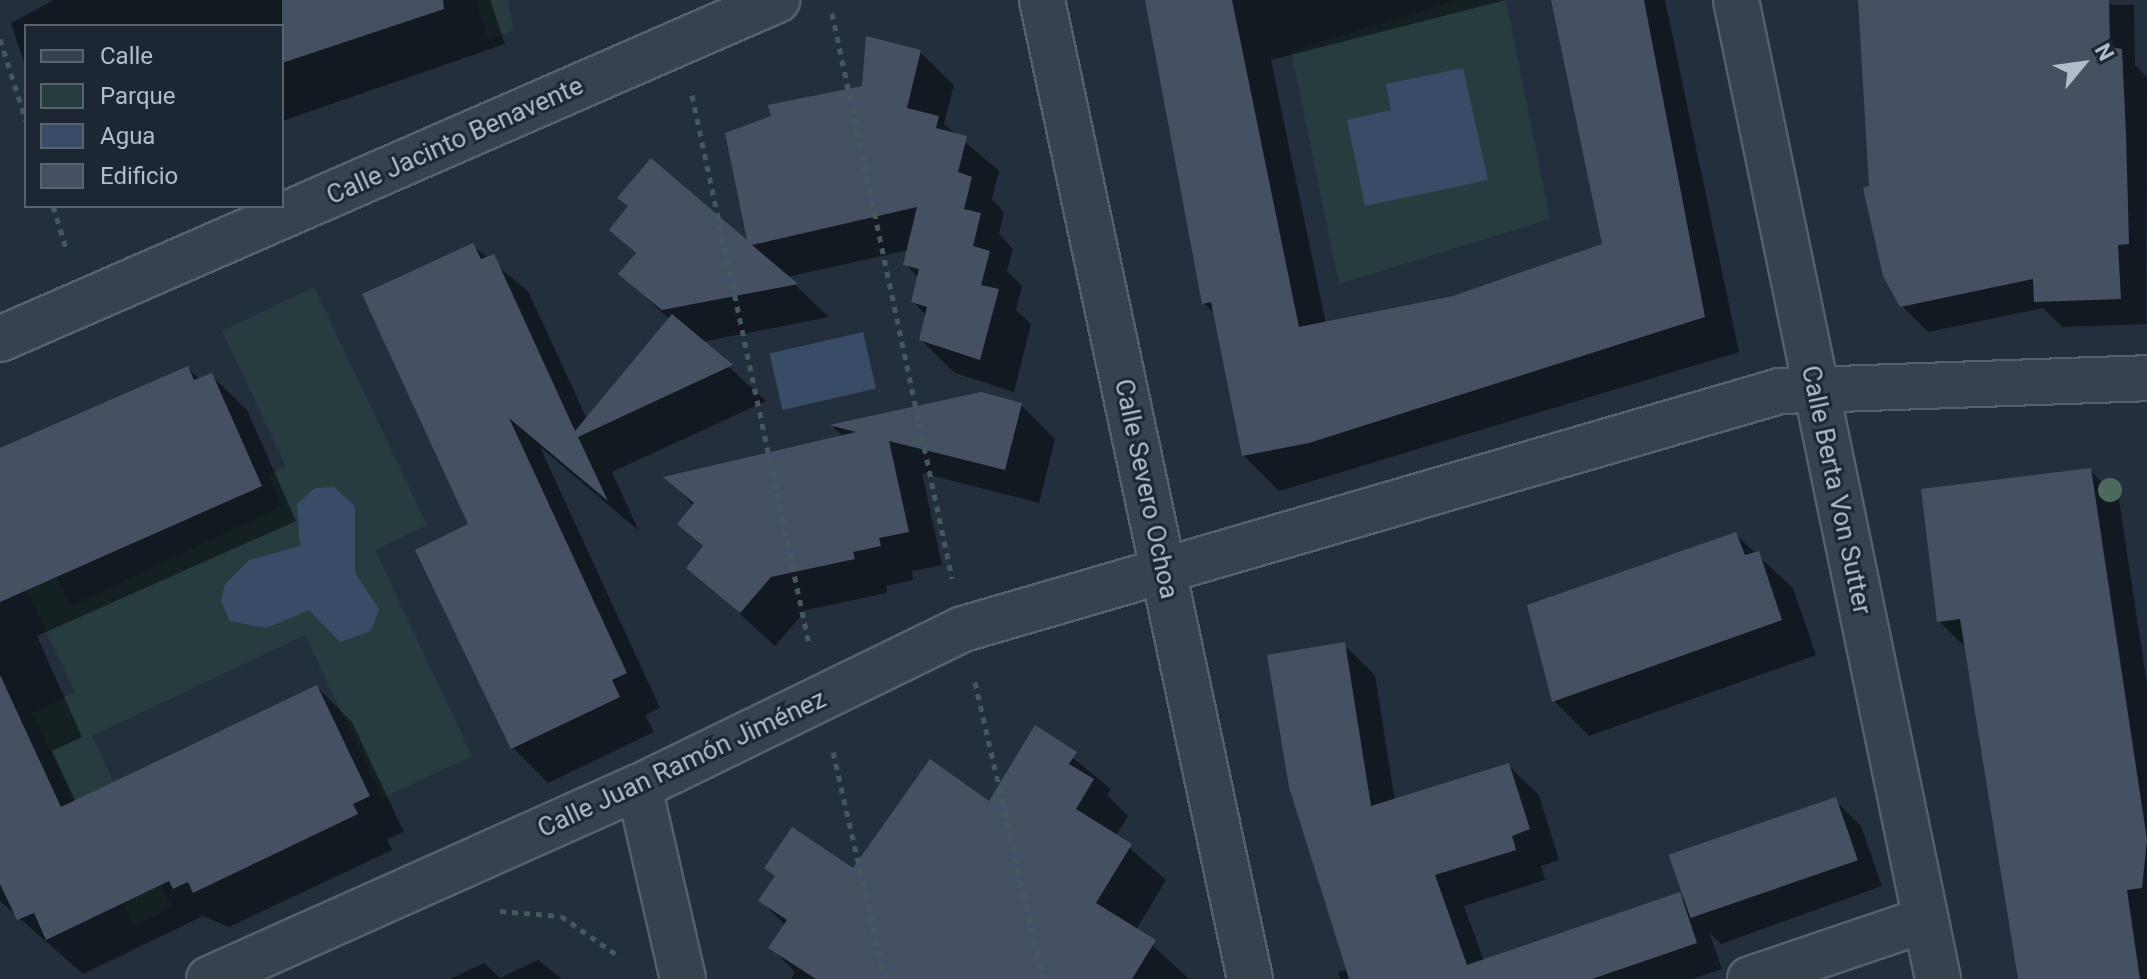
<!DOCTYPE html>
<html>
<head>
<meta charset="utf-8">
<style>
  body { margin:0 }
  #map { position:relative; width:2147px; height:979px; overflow:hidden; background:#242f3e; font-family:Roboto,sans-serif }
  div>[style] { position:absolute }
  .green>* { inset:0; background:#263c3f }
  .water>* { inset:0; background:#394c67; transform-origin:0 0 }
  .shadow>* { inset:0; background:#0007 }
  .building>* { inset:0; background:#455162; transform-origin:0 0 }
  .path>* { height:5px; margin-top:-2.5px; transform-origin:0; background:repeating-linear-gradient(90deg,#44595c 0 6px,transparent 0 12px) }
  .roads { filter:drop-shadow(2px 0 #565f6c) drop-shadow(-2px 0 #565f6c) drop-shadow(0 2px #565f6c) drop-shadow(0 -2px #565f6c) }
  .minor>* { height:44px; margin:-22px; padding:0 22px; transform-origin:22px; border-radius:22px; background:#38414e }
  .trees>* { width:24px; height:24px; margin:-12px; border-radius:50%; background:#4b6a5d }
  span { translate:-50% -50%; white-space:nowrap; text-align:center; line-height:1.15; -webkit-text-stroke:6px #1d2633; paint-order:stroke }
  .street-label { font-size:26px; color:#b4bcc9 }
  .legend { position:absolute; left:24px; top:24px; width:260px; height:184px; box-sizing:border-box; background:#1d2633; border:2px solid #59626f; margin:0; padding:10px 14px; list-style:none; font-size:24px; color:#b4bcc9 }
  .legend li { display:flex; align-items:center; gap:16px; height:40px }
  .legend b { width:40px; border:2px solid #59626f }
  .north { position:absolute; left:2043px; top:24px; width:80px; height:80px; -webkit-text-stroke:6px #1d2633; paint-order:stroke; rotate:61deg; font-size:22px; font-weight:700; line-height:32px; text-align:center; color:#b4bcc9 }
  .north::after { content:''; display:block; margin:auto; width:28px; height:36px; background:#b4bcc9; clip-path:polygon(50% 0,100% 100%,50% 72%,0 100%) }
</style>
</head>
<body>
<div id="map">
  <div class="green">
    <i style="clip-path:polygon(476px 0,508px 0,514px 30px,488px 40px)"></i>
    <i style="clip-path:polygon(1457px 0,1506px 0,1550px 219px,1339px 284px,1291px 51px)"></i>
    <i style="clip-path:polygon(314px 287px,427px 525px,375px 550px,472px 756px,382px 798px,305px 635px,92px 736px,172px 908px,133px 926px,32px 713px,75px 692px,0 535px,0 458px,71px 606px,282px 506px,268px 475px,286px 466px,222px 331px)"></i>
  </div>
  <div class="water">
    <i style="clip-path:polygon(1463px 68px,1488px 180px,1365px 206px,1347px 120px,1391px 110px,1386px 84px)"></i>
    <i style="left:863px;top:332px;width:58px;height:96px;rotate:77deg"></i>
    <i style="clip-path:polygon(334px 487px,355px 506px,355px 573px,379px 609px,371px 631px,340px 642px,309px 610px,266px 628px,230px 621px,221px 601px,225px 584px,249px 560px,300px 546px,297px 504px,315px 488px)"></i>
  </div>
  <div class="shadow">
    <i style="clip-path:polygon(54px 0,490px 0,505px 44px,282px 121px,282px 26px,26px 26px,26px 69px,11px 23px)"></i>
    <i style="clip-path:polygon(1147px 0,1506px 0,1271px 60px,1326px 324px,1453px 298px,1605px 245px,1553px 0,1665px 0,1739px 352px,1279px 491px,1244px 456px,1215px 314px,1204px 303px)"></i>
    <i style="clip-path:polygon(1861px 0,2134px 5px,2135px 65px,2147px 77px,2146px 324px,2062px 327px,2043px 308px,1928px 332px,1902px 306px,1871px 187px)"></i>
    <i style="clip-path:polygon(920px 52px,954px 85px,944px 124px,999px 171px,992px 199px,1004px 212px,999px 234px,1013px 249px,1007px 271px,1022px 286px,1016px 310px,1031px 324px,1014px 392px,955px 373px,921px 340px,927px 316px,913px 302px,919px 278px,905px 264px,909px 250px,787px 277px,829px 317px,702px 342px,766px 401px,612px 472px,639px 531px,540px 447px,660px 708px,645px 715px,654px 732px,548px 783px,513px 748px,470px 525px,472px 245px,528px 291px,587px 419px,670px 320px,621px 273px,637px 255px,612px 230px,750px 245px,864px 88px)"></i>
    <i style="clip-path:polygon(188px 368px,200px 380px,211px 375px,247px 410px,296px 521px,37px 636px,82px 737px,52px 751px,76px 802px,317px 687px,352px 722px,404px 832px,387px 839px,392px 850px,229px 927px,203px 916px,83px 974px,0 901px,0 449px)"></i>
    <i style="clip-path:polygon(981px 394px,1021px 405px,1055px 439px,1039px 503px,922px 473px,942px 565px,912px 571px,913px 580px,886px 586px,887px 593px,806px 610px,775px 646px,689px 567px,704px 548px,679px 524px,694px 506px,667px 478px,844px 437px,833px 427px)"></i>
    <i style="clip-path:polygon(2090px 470px,2119px 500px,2147px 684px,2147px 979px,2018px 979px,1967px 649px,1939px 621px)"></i>
    <i style="clip-path:polygon(1735px 534px,1793px 588px,1816px 655px,1589px 736px,1554px 701px)"></i>
    <i style="clip-path:polygon(1344px 645px,1375px 675px,1395px 801px,1508px 765px,1539px 795px,1559px 860px,1541px 866px,1545px 880px,1464px 906px,1484px 961px,1679px 895px,1691px 906px,1835px 800px,1861px 826px,1882px 886px,1721px 944px,1709px 932px,1722px 969px,1693px 979px,1340px 979px,1338px 972px,1348px 969px)"></i>
    <i style="clip-path:polygon(1036px 728px,1111px 789px,1107px 795px,1128px 816px,1116px 836px,1166px 880px,1136px 930px,1189px 979px,791px 979px,795px 972px,771px 948px,786px 926px,761px 901px,853px 870px,990px 804px)"></i>
    <i style="clip-path:polygon(538px 960px,562px 979px,450px 979px,484px 963px,500px 978px)"></i>
  </div>
  <div class="building">
    <i style="clip-path:polygon(282px 0,443px 0,444px 9px,282px 63px)"></i>
    <i style="clip-path:polygon(1145px 0,1232px 0,1299px 327px,1453px 296px,1602px 244px,1551px 0,1644px 0,1705px 317px,1309px 443px,1242px 456px,1211px 302px,1202px 304px)"></i>
    <i style="clip-path:polygon(1858px 0,2109px 0,2110px 47px,2122px 49px,2126px 134px,2129px 244px,2118px 245px,2121px 299px,2034px 302px,2033px 279px,1900px 307px,1883px 276px,1863px 188px,1869px 186px)"></i>
    <i style="clip-path:polygon(866px 36px,921px 50px,907px 108px,939px 116px,936px 128px,967px 136px,958px 172px,972px 177px,964px 209px,981px 213px,973px 246px,990px 251px,981px 285px,999px 289px,980px 360px,919px 340px,927px 307px,911px 302px,919px 269px,903px 265px,917px 207px,752px 245px,798px 284px,662px 310px,618px 274px,636px 253px,609px 230px,628px 206px,617px 198px,651px 158px,747px 240px,725px 133px,771px 116px,768px 105px,862px 86px)"></i>
    <i style="clip-path:polygon(473px 243px,481px 259px,494px 254px,575px 431px,672px 314px,733px 365px,578px 437px,608px 501px,509px 418px,627px 673px,612px 680px,620px 697px,511px 749px,415px 550px,468px 524px,362px 294px)"></i>
    <i style="clip-path:polygon(188px 366px,194px 380px,212px 373px,262px 486px,0 602px,0 448px)"></i>
    <i style="clip-path:polygon(981px 392px,1022px 403px,1005px 470px,889px 441px,909px 532px,879px 538px,881px 546px,853px 552px,855px 559px,771px 577px,740px 613px,686px 568px,703px 546px,677px 524px,694px 503px,663px 477px,856px 432px,829px 425px)"></i>
    <i style="clip-path:polygon(2091px 468px,2147px 840px,2142px 888px,2127px 890px,2140px 979px,2018px 979px,1960px 619px,1937px 622px,1921px 489px)"></i>
    <i style="clip-path:polygon(1736px 532px,1745px 555px,1759px 551px,1782px 620px,1552px 702px,1527px 605px)"></i>
    <i style="clip-path:polygon(1345px 642px,1371px 806px,1509px 763px,1530px 829px,1512px 836px,1516px 850px,1435px 875px,1467px 965px,1680px 892px,1697px 943px,1592px 979px,1349px 979px,1289px 787px,1267px 655px)"></i>
    <i style="clip-path:polygon(0 675px,61px 807px,317px 685px,370px 796px,353px 804px,358px 814px,193px 893px,188px 882px,173px 889px,169px 881px,46px 940px,34px 913px,17px 920px,0 884px)"></i>
    <i style="clip-path:polygon(1035px 725px,1077px 752px,1069px 764px,1094px 779px,1076px 809px,1132px 844px,1096px 903px,1156px 940px,1132px 979px,816px 979px,768px 948px,787px 920px,758px 901px,775px 876px,764px 868px,792px 827px,853px 868px,930px 759px,989px 801px)"></i>
    <i style="left:1836px;top:797px;width:67px;height:177px;rotate:71deg"></i>
  </div>
  <div class="path">
    <i style="left:832px;top:13px;width:578px;rotate:78.01deg"></i>
    <i style="left:0;top:39px;width:86px;rotate:72.4deg"></i>
    <i style="left:692px;top:95px;width:561px;rotate:77.97deg"></i>
    <i style="left:53px;top:206px;width:47px;rotate:72.7deg"></i>
    <i style="left:975px;top:682px;width:305px;rotate:77.1deg"></i>
    <i style="left:833px;top:752px;width:233px;rotate:77.1deg"></i>
    <i style="left:500px;top:911px;width:61px;rotate:4.7deg"></i>
    <i style="left:561px;top:916px;width:72px;rotate:34.8deg"></i>
  </div>
  <div class="roads">
    <div class="minor">
      <i style="left:1042px;top:0;width:1001px;rotate:78.01deg"></i>
      <i style="left:1736px;top:0;width:1000px;rotate:78.34deg"></i>
      <i style="left:0;top:339px;width:848px;rotate:-23.57deg"></i>
      <i style="left:639px;top:787px;width:197px;rotate:77.1deg"></i>
      <i style="left:209px;top:979px;width:471px;rotate:-24.1deg"></i>
      <i style="left:639px;top:787px;width:360px;rotate:-26deg"></i>
      <i style="left:963px;top:629px;width:851px;rotate:-16.24deg"></i>
      <i style="left:1780px;top:391px;width:367px;rotate:-2deg"></i>
      <i style="left:1750px;top:979px;width:184px;rotate:-18.7deg"></i>
    </div>
  </div>
  <div class="trees">
    <i style="left:2110px;top:490px"></i>
  </div>
  <div class="street-label">
    <span style="left:455px;top:141px;rotate:-24deg">Calle Jacinto Benavente</span>
    <span style="left:1146px;top:489px;rotate:78deg">Calle Severo Ochoa</span>
    <span style="left:1836px;top:490px;rotate:78deg">Calle Berta Von Sutter</span>
    <span style="left:682px;top:764px;rotate:-25deg">Calle Juan Ramón Jiménez</span>
  </div>
  <ul class="legend">
  <li><b style="height:10px;background:#38414e"></b>Calle</li>
  <li><b style="height:22px;background:#263c3f"></b>Parque</li>
  <li><b style="height:22px;background:#394c67"></b>Agua</li>
  <li><b style="height:22px;background:#455162"></b>Edificio</li>
  </ul>
  <div class="north">N</div>
</div>
</body>
</html>
